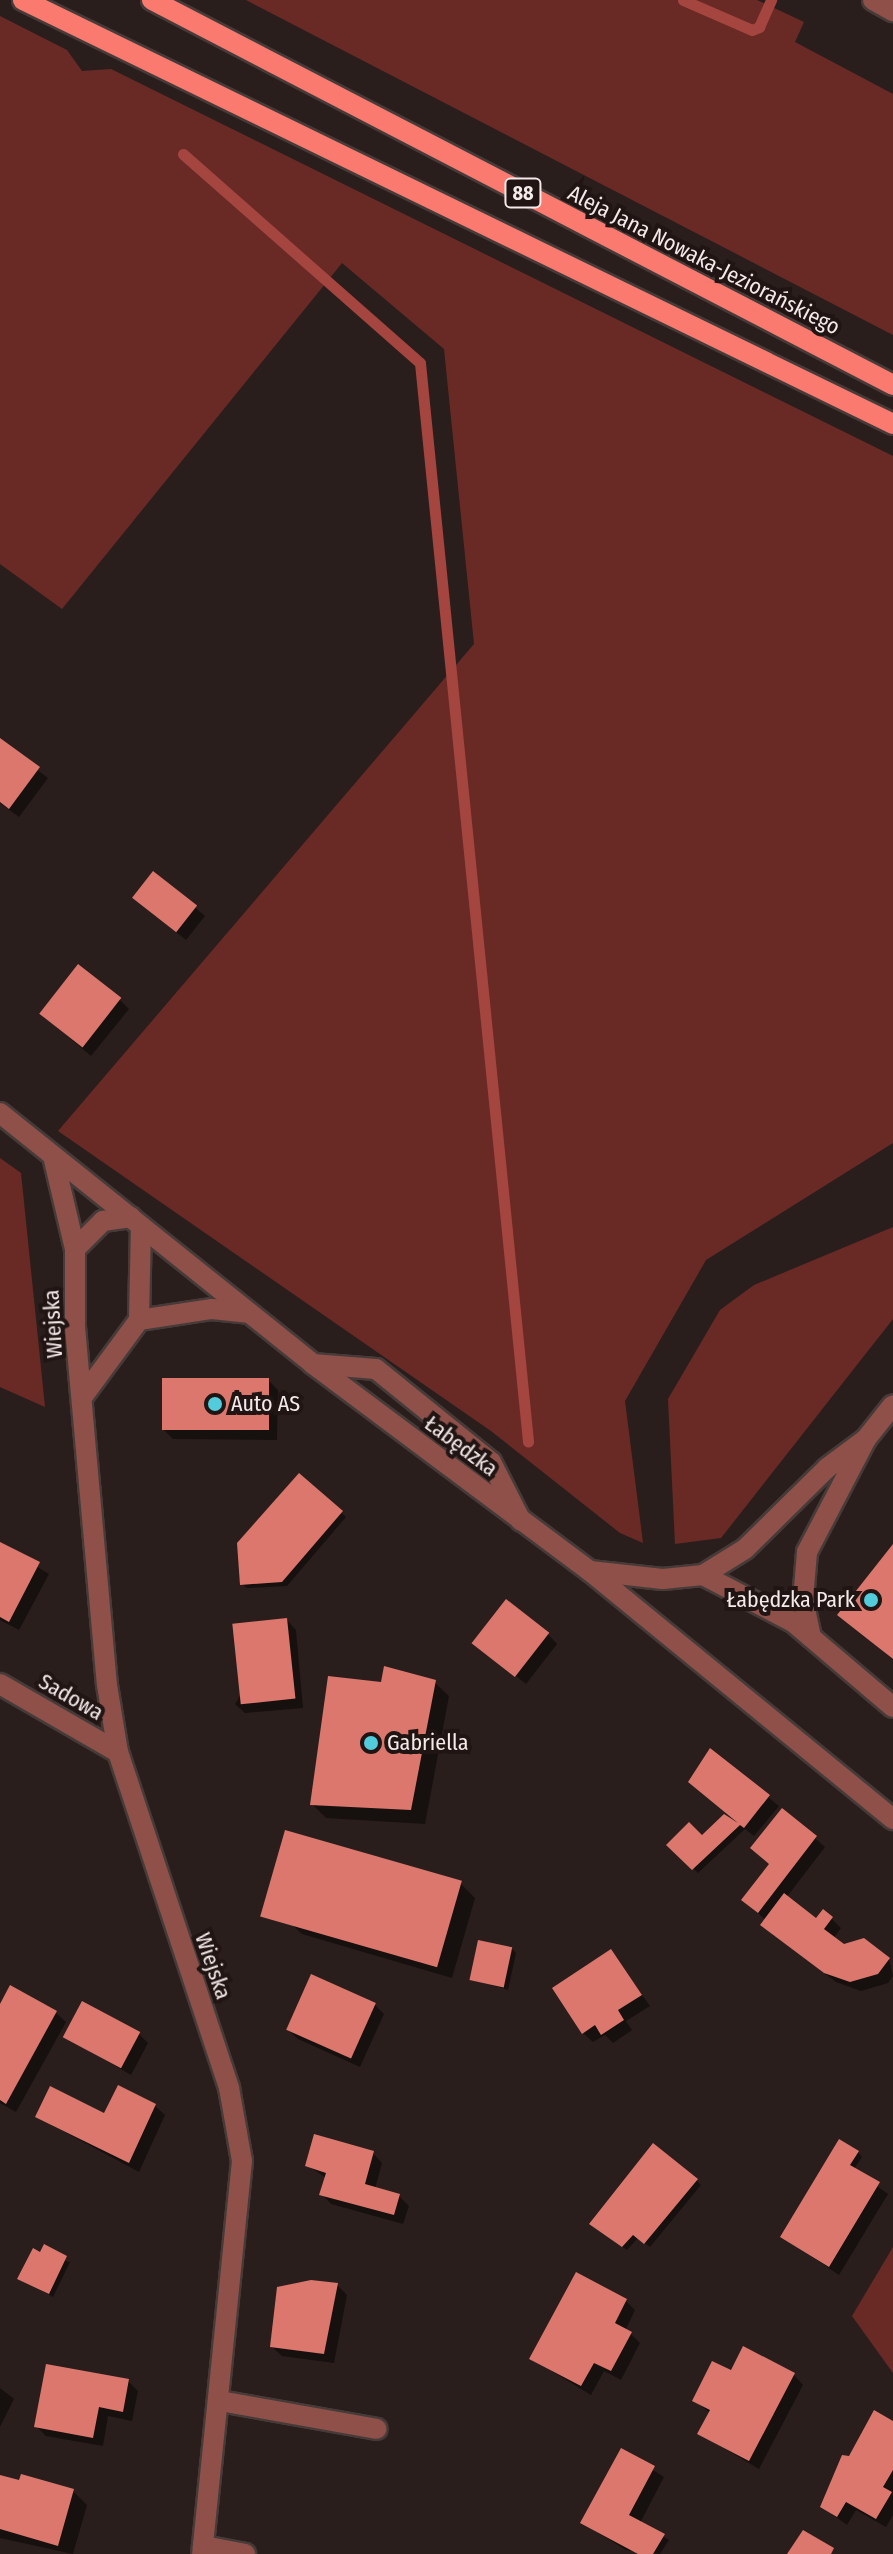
<!DOCTYPE html>
<html>
<head>
<meta charset="utf-8">
<style>
  body { margin:0 }
  #map { position:relative; width:893px; height:2554px; overflow:hidden; background:#2a1e1c; font-family:"Fira Sans Condensed",sans-serif }
  div>[style] { position:absolute }
  .green>* { inset:0; background:#692a26 }
  .shadow>* { inset:0; background:#0007 }
  .stream>* { height:11px; margin:-5.5px; padding:0 5.5px; transform-origin:5.5px; border-radius:5.5px; background:#a5453f }
  .building>* { inset:0; background:#dc776d; transform-origin:0 0 }
  .roads { filter:drop-shadow(2px 0 #463b39) drop-shadow(-2px 0 #463b39) drop-shadow(0 2px #463b39) drop-shadow(0 -2px #463b39) }
  .service>* { height:20px; margin:-10px; padding:0 10px; transform-origin:10px; border-radius:10px; background:#8e5049 }
  .minor>* { height:20px; margin:-10px; padding:0 10px; transform-origin:10px; border-radius:10px; background:#8e5049 }
  .tertiary>* { height:20px; margin:-10px; padding:0 10px; transform-origin:10px; border-radius:10px; background:#8e5049 }
  .primary>* { height:20px; margin:-10px; padding:0 10px; transform-origin:10px; border-radius:10px; background:#fb7a6f }
  .dots>* { width:22px; height:22px; translate:-50% -50%; box-sizing:border-box; border:4px solid #201513; border-radius:50% }
  span { translate:-50% -50%; white-space:nowrap; text-align:center; line-height:1.15; -webkit-text-stroke:8px #201513; paint-order:stroke }
  .shield-label span { padding:2px 6px; background:#201513; border:2px solid; border-radius:6px; -webkit-text-stroke-width:0 }
  .shield-label { font-size:20px; color:#f3eae9; font-weight:700 }
  .street-label { font-size:22px; color:#f3eae9 }
  .poi-label { font-size:22px; color:#f3eae9 }
  .left { translate:0 -50%; text-align:left }
  .right { translate:-100% -50%; text-align:right }
</style>
</head>
<body>
<div id="map">
  <div class="green">
    <i style="clip-path:polygon(246px 0,757px 0,804px 22px,795px 42px,893px 94px,893px 335px)"></i>
    <i style="clip-path:polygon(0 16px,67px 50px,82px 71px,111px 69px,893px 456px,893px 1143px,706px 1260px,625px 1401px,643px 1543px,620px 1533px,491px 1431px,58px 1131px,474px 644px,444px 349px,342px 263px,62px 609px,0 564px)"></i>
    <i style="clip-path:polygon(0 1158px,21px 1173px,45px 1407px,0 1387px)"></i>
    <i style="clip-path:polygon(893px 1227px,893px 1319px,721px 1538px,675px 1544px,668px 1399px,720px 1310px,754px 1285px)"></i>
    <i style="clip-path:polygon(893px 2247px,893px 2373px,852px 2316px)"></i>
  </div>
  <div class="shadow">
    <i style="clip-path:polygon(0 741px,48px 778px,19px 817px,0 803px)"></i>
    <i style="clip-path:polygon(154px 873px,205px 916px,186px 940px,144px 907px)"></i>
    <i style="clip-path:polygon(120px 1000px,129px 1009px,91px 1056px,51px 1022px)"></i>
    <i style="clip-path:polygon(268px 1380px,278px 1390px,277px 1440px,173px 1439px,163px 1429px)"></i>
    <i style="clip-path:polygon(299px 1476px,346px 1517px,287px 1586px,247px 1588px,242px 1584px)"></i>
    <i style="clip-path:polygon(0 1544px,49px 1574px,19px 1630px,0 1620px)"></i>
    <i style="clip-path:polygon(893px 1547px,893px 1660px,840px 1614px)"></i>
    <i style="clip-path:polygon(287px 1620px,296px 1630px,303px 1708px,245px 1713px,235px 1704px)"></i>
    <i style="clip-path:polygon(548px 1634px,557px 1644px,526px 1684px,475px 1643px)"></i>
    <i style="clip-path:polygon(434px 1682px,449px 1696px,425px 1824px,326px 1818px,312px 1804px)"></i>
    <i style="clip-path:polygon(710px 1751px,779px 1806px,754px 1836px,745px 1829px,698px 1873px,669px 1845px,702px 1838px,734px 1819px)"></i>
    <i style="clip-path:polygon(815px 1838px,825px 1847px,786px 1898px,816px 1920px,823px 1912px,832px 1919px,841px 1928px,833px 1939px,844px 1946px,889px 1959px,893px 1976px,888px 1983px,861px 1991px,836px 1982px,772px 1934px,763px 1925px,766px 1920px,743px 1900px)"></i>
    <i style="clip-path:polygon(461px 1884px,475px 1898px,452px 1978px,302px 1934px,287px 1920px)"></i>
    <i style="clip-path:polygon(511px 1948px,516px 1953px,508px 1990px,472px 1979px)"></i>
    <i style="clip-path:polygon(611px 1952px,650px 2006px,626px 2021px,632px 2030px,613px 2043px,605px 2035px,593px 2042px,583px 2033px)"></i>
    <i style="clip-path:polygon(374px 2004px,384px 2014px,360px 2067px,298px 2039px,288px 2030px)"></i>
    <i style="clip-path:polygon(0 2008px,56px 2013px,66px 2022px,16px 2112px,0 2103px)"></i>
    <i style="clip-path:polygon(138px 2033px,148px 2043px,131px 2075px,66px 2037px)"></i>
    <i style="clip-path:polygon(155px 2106px,165px 2115px,139px 2172px,37px 2117px,105px 2115px)"></i>
    <i style="clip-path:polygon(858px 2152px,862px 2157px,854px 2169px,888px 2194px,839px 2275px,783px 2237px)"></i>
    <i style="clip-path:polygon(373px 2153px,382px 2163px,375px 2189px,399px 2196px,409px 2206px,403px 2224px,331px 2204px,322px 2194px,326px 2178px,307px 2165px)"></i>
    <i style="clip-path:polygon(696px 2180px,701px 2185px,650px 2247px,638px 2238px,627px 2250px,596px 2228px)"></i>
    <i style="clip-path:polygon(40px 2255px,70px 2262px,53px 2297px,20px 2278px)"></i>
    <i style="clip-path:polygon(337px 2285px,347px 2295px,334px 2363px,282px 2356px,272px 2347px)"></i>
    <i style="clip-path:polygon(626px 2301px,635px 2310px,626px 2329px,640px 2343px,621px 2380px,604px 2371px,591px 2395px,532px 2359px)"></i>
    <i style="clip-path:polygon(731px 2373px,794px 2375px,803px 2385px,759px 2469px,700px 2434px,710px 2413px,694px 2400px)"></i>
    <i style="clip-path:polygon(128px 2381px,138px 2391px,132px 2421px,108px 2416px,103px 2446px,46px 2436px,36px 2426px)"></i>
    <i style="clip-path:polygon(0 2388px,14px 2399px,0 2427px)"></i>
    <i style="clip-path:polygon(893px 2423px,893px 2515px,886px 2527px,856px 2510px,847px 2525px,822px 2507px)"></i>
    <i style="clip-path:polygon(622px 2451px,664px 2477px,640px 2523px,669px 2540px,660px 2554px,626px 2550px,582px 2523px)"></i>
    <i style="clip-path:polygon(0 2477px,73px 2491px,87px 2505px,73px 2554px,0 2538px)"></i>
  </div>
  <div class="stream">
    <i style="left:683px;top:0;width:75px;rotate:23.5deg"></i>
    <i style="left:752px;top:30px;width:8px;rotate:-23deg"></i>
    <i style="left:759px;top:27px;width:30px;rotate:-66deg"></i>
    <i style="left:183px;top:154px;width:316px;rotate:41.4deg"></i>
    <i style="left:420px;top:363px;width:1084px;rotate:84.28deg"></i>
  </div>
  <div class="building">
    <i style="clip-path:polygon(0 738px,40px 767px,9px 809px,0 802px)"></i>
    <i style="left:153px;top:871px;width:56px;height:34px;rotate:38deg"></i>
    <i style="left:78px;top:964px;width:55px;height:63px;rotate:38deg"></i>
    <i style="left:162px;top:1378px;width:107px;height:52px"></i>
    <i style="clip-path:polygon(299px 1473px,343px 1511px,282px 1582px,240px 1585px,237px 1543px)"></i>
    <i style="clip-path:polygon(0 1542px,40px 1562px,9px 1622px,0 1617px)"></i>
    <i style="clip-path:polygon(893px 1544px,893px 1659px,837px 1615px)"></i>
    <i style="left:506px;top:1599px;width:55px;height:56px;rotate:38deg"></i>
    <i style="left:287px;top:1618px;width:81px;height:55px;rotate:84deg"></i>
    <i style="clip-path:polygon(384px 1666px,436px 1680px,411px 1810px,310px 1805px,328px 1676px,381px 1682px)"></i>
    <i style="clip-path:polygon(710px 1748px,770px 1795px,744px 1828px,740px 1825px,692px 1870px,666px 1845px,689px 1822px,702px 1835px,724px 1814px,738px 1823px,688px 1782px)"></i>
    <i style="clip-path:polygon(782px 1808px,817px 1836px,758px 1913px,741px 1900px,769px 1864px,750px 1848px)"></i>
    <i style="left:285px;top:1830px;width:184px;height:90px;rotate:16deg"></i>
    <i style="clip-path:polygon(784px 1893px,816px 1918px,823px 1909px,833px 1917px,824px 1929px,844px 1944px,864px 1938px,890px 1958px,878px 1974px,850px 1982px,824px 1973px,760px 1925px)"></i>
    <i style="left:478px;top:1940px;width:35px;height:41px;rotate:12deg"></i>
    <i style="clip-path:polygon(611px 1949px,642px 1995px,618px 2010px,624px 2020px,601px 2035px,595px 2025px,582px 2034px,552px 1988px)"></i>
    <i style="left:311px;top:1974px;width:71px;height:61px;rotate:24deg"></i>
    <i style="clip-path:polygon(10px 1985px,57px 2011px,6px 2104px,0 2100px,0 2004px)"></i>
    <i style="left:82px;top:2001px;width:66px;height:41px;rotate:28deg"></i>
    <i style="clip-path:polygon(118px 2085px,156px 2104px,129px 2163px,35px 2117px,50px 2086px,104px 2113px)"></i>
    <i style="clip-path:polygon(314px 2134px,374px 2151px,365px 2184px,400px 2194px,394px 2215px,319px 2195px,326px 2173px,305px 2166px)"></i>
    <i style="clip-path:polygon(839px 2139px,859px 2151px,850px 2165px,880px 2182px,829px 2267px,780px 2237px)"></i>
    <i style="clip-path:polygon(653px 2143px,698px 2179px,644px 2244px,633px 2235px,622px 2247px,589px 2224px)"></i>
    <i style="clip-path:polygon(44px 2244px,67px 2256px,49px 2294px,17px 2279px,33px 2248px,40px 2252px)"></i>
    <i style="clip-path:polygon(576px 2272px,627px 2299px,615px 2323px,632px 2332px,611px 2371px,594px 2363px,581px 2386px,529px 2359px)"></i>
    <i style="clip-path:polygon(311px 2280px,338px 2283px,324px 2354px,270px 2347px,277px 2287px)"></i>
    <i style="clip-path:polygon(743px 2346px,795px 2373px,749px 2461px,697px 2434px,710px 2410px,692px 2401px,712px 2361px,731px 2370px)"></i>
    <i style="clip-path:polygon(46px 2364px,129px 2379px,123px 2412px,99px 2407px,93px 2438px,34px 2427px)"></i>
    <i style="clip-path:polygon(874px 2410px,893px 2421px,893px 2470px,883px 2487px,892px 2492px,876px 2519px,846px 2502px,837px 2517px,820px 2507px,842px 2455px,849px 2456px)"></i>
    <i style="clip-path:polygon(621px 2448px,655px 2466px,629px 2515px,665px 2534px,653px 2554px,638px 2554px,580px 2523px)"></i>
    <i style="clip-path:polygon(21px 2474px,74px 2489px,58px 2546px,0 2529px,0 2475px,19px 2480px)"></i>
    <i style="clip-path:polygon(803px 2530px,834px 2548px,831px 2554px,787px 2554px)"></i>
  </div>
  <div class="roads">
    <div class="service">
      <i style="left:873px;top:0;width:23px;rotate:29deg"></i>
      <i style="left:313px;top:1364px;width:63px;rotate:4.5deg"></i>
      <i style="left:376px;top:1369px;width:148px;rotate:39deg"></i>
      <i style="left:491px;top:1462px;width:66px;rotate:63deg"></i>
      <i style="left:590px;top:1571px;width:73px;rotate:6.3deg"></i>
      <i style="left:663px;top:1579px;width:40px;rotate:-5.7deg"></i>
      <i style="left:703px;top:1575px;width:49px;rotate:-31.8deg"></i>
      <i style="left:745px;top:1549px;width:115px;rotate:-44.6deg"></i>
      <i style="left:827px;top:1468px;width:49px;rotate:-36.6deg"></i>
      <i style="left:703px;top:1575px;width:102px;rotate:27.6deg"></i>
      <i style="left:793px;top:1622px;width:131px;rotate:40.4deg"></i>
      <i style="left:811px;top:1637px;width:38px;rotate:-102deg"></i>
      <i style="left:803px;top:1600px;width:48px;rotate:-85.2deg"></i>
      <i style="left:807px;top:1552px;width:127px;rotate:-62.4deg"></i>
      <i style="left:866px;top:1439px;width:43px;rotate:-51.5deg"></i>
      <i style="left:203px;top:2546px;width:43px;rotate:10.8deg"></i>
    </div>
    <div class="minor">
      <i style="left:53px;top:1156px;width:96px;rotate:76.7deg"></i>
      <i style="left:75px;top:1249px;width:78px;rotate:90deg"></i>
      <i style="left:75px;top:1327px;width:359px;rotate:84.9deg"></i>
      <i style="left:107px;top:1685px;width:68px;rotate:80.7deg"></i>
      <i style="left:118px;top:1752px;width:354px;rotate:71.7deg"></i>
      <i style="left:229px;top:2088px;width:74px;rotate:79.9deg"></i>
      <i style="left:242px;top:2161px;width:395px;rotate:95.8deg"></i>
      <i style="left:75px;top:1249px;width:40px;rotate:-45deg"></i>
      <i style="left:103px;top:1221px;width:28px;rotate:-8deg"></i>
      <i style="left:139px;top:1320px;width:74px;rotate:-8.6deg"></i>
      <i style="left:212px;top:1309px;width:36px;rotate:6deg"></i>
      <i style="left:83px;top:1396px;width:94px;rotate:-53.6deg"></i>
      <i style="left:139px;top:1320px;width:93px;rotate:-88.8deg"></i>
      <i style="left:0;top:1684px;width:136px;rotate:30deg"></i>
      <i style="left:220px;top:2401px;width:159px;rotate:10.1deg"></i>
    </div>
    <div class="tertiary">
      <i style="left:0;top:1113px;width:401px;rotate:38.7deg"></i>
      <i style="left:313px;top:1364px;width:346px;rotate:36.8deg"></i>
      <i style="left:590px;top:1571px;width:392px;rotate:39.3deg"></i>
    </div>
    <div class="primary">
      <i style="left:23px;top:0;width:968px;rotate:25.98deg"></i>
      <i style="left:152px;top:0;width:835px;rotate:27.45deg"></i>
    </div>
  </div>
  <div class="dots">
    <i style="left:215px;top:1404px;background:#52cbda"></i>
    <i style="left:871px;top:1600px;background:#52cbda"></i>
    <i style="left:371px;top:1743px;background:#52cbda"></i>
  </div>
  <div class="shield-label">
    <span style="left:523px;top:193px">88</span>
  </div>
  <div class="street-label">
    <span style="left:704px;top:260px;rotate:27deg">Aleja Jana Nowaka-Jeziorańskiego</span>
    <span style="left:53px;top:1324px;rotate:-93deg">Wiejska</span>
    <span style="left:461px;top:1446px;rotate:37deg">Łabędzka</span>
    <span style="left:71px;top:1697px;rotate:30deg">Sadowa</span>
    <span style="left:213px;top:1966px;rotate:71deg">Wiejska</span>
  </div>
  <div class="poi-label">
    <span class="left" style="left:231px;top:1404px">Auto AS</span>
    <span class="right" style="left:855px;top:1600px">Łabędzka Park</span>
    <span class="left" style="left:387px;top:1743px">Gabriella</span>
  </div>
</div>
</body>
</html>
